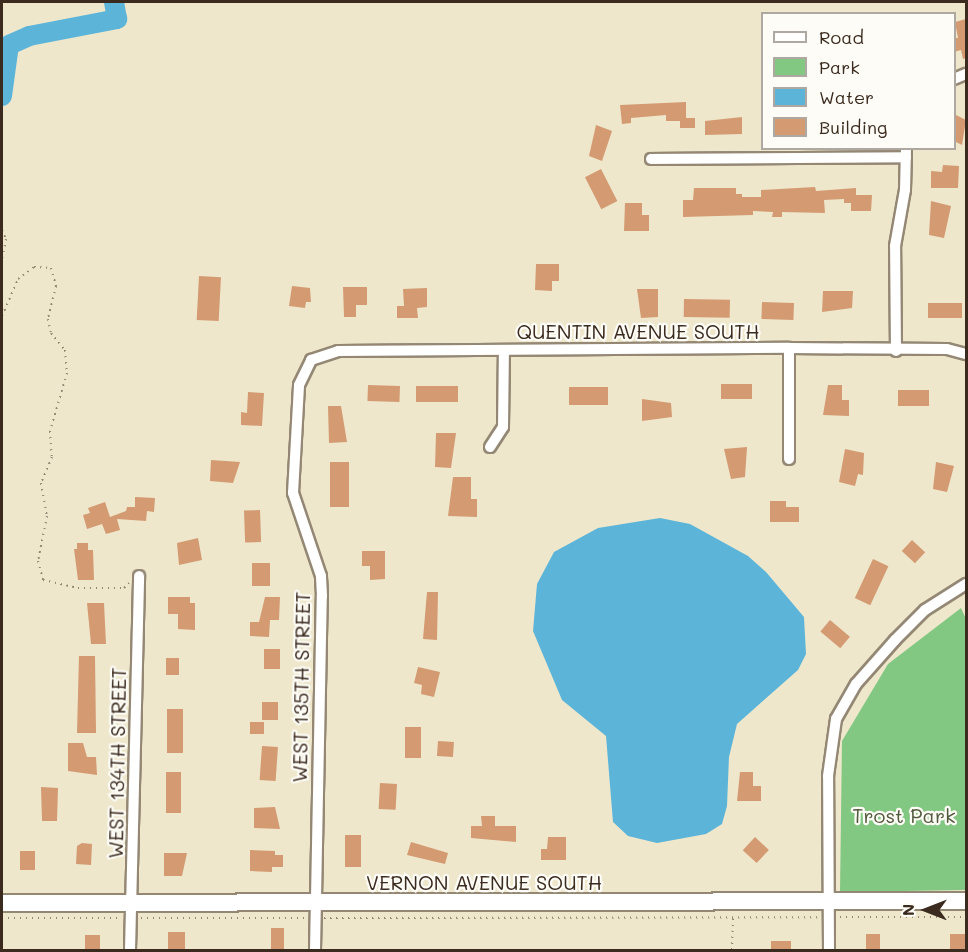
<!DOCTYPE html>
<html>
<head>
<meta charset="utf-8">
<style>
  body { margin:0 }
  #map { position:relative; width:968px; height:952px; overflow:hidden; background:#eee7cc; font-family:Mali,sans-serif }
  div>[style] { position:absolute }
  .green>* { inset:0; background:#83c882 }
  .water>* { inset:0; background:#5cb5d9 }
  .river>* { height:20px; margin:-10px; padding:0 10px; transform-origin:10px; border-radius:10px; background:#5cb5d9 }
  .building>* { inset:0; background:#d49a72; transform-origin:0 0 }
  .path>* { height:2px; margin-top:-1px; transform-origin:0; background:repeating-linear-gradient(90deg,#948875 0 1.5px,transparent 0 6px) }
  .roads { filter:drop-shadow(2px 0 #948875) drop-shadow(-2px 0 #948875) drop-shadow(0 2px #948875) drop-shadow(0 -2px #948875) }
  .street>* { height:10px; margin:-5px; padding:0 5px; transform-origin:5px; border-radius:5px; background:#fff }
  .secondary>* { height:16px; margin:-8px; padding:0 8px; transform-origin:8px; border-radius:8px; background:#fff }
  span { translate:-50% -50%; white-space:nowrap; text-align:center; line-height:1.15; -webkit-text-stroke:4.5px #fdfcf7; paint-order:stroke }
  .street-label { font-size:20px; color:#3b2a1e }
  .park-label { font-size:20px; color:#51593c }
  .frame { position:absolute; inset:0; border:3px solid #3b2a1e; pointer-events:none }
  .legend { position:absolute; left:761px; top:12px; width:195px; height:138px; box-sizing:border-box; background:#fdfcf7; border:2px solid #afa8a0; margin:0; padding:8px 10px; list-style:none; font-size:18px; color:#3b2a1e }
  .legend li { display:flex; align-items:center; gap:12px; height:30px }
  .legend b { width:30px; border:2px solid #afa8a0 }
  .north { position:absolute; left:896px; top:880px; width:60px; height:60px; -webkit-text-stroke:4px #fdfcf7; paint-order:stroke; rotate:270deg; font-size:16px; font-weight:700; line-height:24px; text-align:center; color:#3b2a1e }
  .north::after { content:''; display:block; margin:auto; width:21px; height:27px; background:#3b2a1e; clip-path:polygon(50% 0,100% 100%,50% 72%,0 100%) }
</style>
</head>
<body>
<div id="map">
  <div class="green">
    <i style="clip-path:polygon(961px 608px,966px 619px,966px 890px,840px 892px,842px 741px,888px 664px)"></i>
  </div>
  <div class="water">
    <i style="clip-path:polygon(660px 518px,690px 524px,748px 556px,766px 572px,804px 617px,806px 654px,798px 670px,737px 724px,729px 757px,727px 806px,722px 824px,706px 834px,657px 843px,628px 836px,613px 822px,606px 736px,562px 700px,533px 631px,537px 584px,554px 552px,598px 528px)"></i>
  </div>
  <div class="river">
    <i style="left:2px;top:96px;width:51px;rotate:-82.2deg"></i>
    <i style="left:9px;top:45px;width:22px;rotate:-24deg"></i>
    <i style="left:29px;top:36px;width:90px;rotate:-10.9deg"></i>
    <i style="left:117px;top:19px;width:17px;rotate:-100deg"></i>
  </div>
  <div class="building">
    <i style="clip-path:polygon(966px 19px,966px 58px,963px 59px,961px 50px,954px 52px,954px 38px,958px 38px,955px 22px)"></i>
    <i style="clip-path:polygon(686px 102px,686px 118px,695px 118px,695px 128px,680px 128px,680px 121px,666px 121px,666px 115px,631px 118px,631px 123px,622px 124px,620px 105px)"></i>
    <i style="clip-path:polygon(954px 114px,966px 120px,962px 145px,954px 141px)"></i>
    <i style="clip-path:polygon(742px 117px,742px 134px,705px 135px,705px 121px)"></i>
    <i style="clip-path:polygon(596px 125px,612px 131px,602px 161px,589px 156px)"></i>
    <i style="clip-path:polygon(943px 165px,959px 166px,958px 188px,931px 188px,931px 171px,942px 172px)"></i>
    <i style="left:601px;top:169px;width:36px;height:18px;rotate:63deg"></i>
    <i style="clip-path:polygon(815px 187px,816px 191px,856px 188px,856px 195px,872px 195px,871px 211px,851px 211px,851px 203px,844px 203px,844px 199px,824px 200px,825px 213px,782px 212px,782px 217px,772px 217px,773px 212px,753px 211px,753px 215px,683px 217px,683px 200px,693px 200px,694px 188px,736px 188px,736px 194px,742px 194px,742px 197px,761px 197px,761px 190px)"></i>
    <i style="clip-path:polygon(931px 201px,951px 206px,944px 238px,929px 235px)"></i>
    <i style="clip-path:polygon(625px 203px,642px 203px,642px 215px,649px 215px,649px 231px,624px 231px)"></i>
    <i style="clip-path:polygon(536px 264px,559px 264px,559px 281px,552px 281px,552px 291px,535px 290px)"></i>
    <i style="left:199px;top:276px;width:22px;height:44px;rotate:3deg"></i>
    <i style="clip-path:polygon(292px 286px,310px 288px,311px 302px,306px 302px,305px 308px,289px 306px)"></i>
    <i style="clip-path:polygon(343px 287px,367px 287px,367px 305px,356px 305px,356px 317px,344px 317px)"></i>
    <i style="clip-path:polygon(427px 288px,427px 307px,417px 308px,418px 318px,397px 318px,397px 306px,404px 306px,403px 289px)"></i>
    <i style="clip-path:polygon(637px 289px,658px 289px,658px 317px,641px 318px)"></i>
    <i style="clip-path:polygon(823px 291px,853px 291px,852px 308px,822px 312px)"></i>
    <i style="left:684px;top:299px;width:46px;height:18px;rotate:1deg"></i>
    <i style="left:762px;top:302px;width:32px;height:17px;rotate:2deg"></i>
    <i style="left:928px;top:303px;width:34px;height:15px"></i>
    <i style="left:752px;top:384px;width:15px;height:31px;rotate:90deg"></i>
    <i style="left:368px;top:385px;width:32px;height:16px;rotate:2deg"></i>
    <i style="clip-path:polygon(828px 385px,842px 385px,842px 400px,849px 400px,849px 416px,823px 415px)"></i>
    <i style="left:416px;top:386px;width:42px;height:16px"></i>
    <i style="left:569px;top:387px;width:39px;height:18px"></i>
    <i style="left:898px;top:390px;width:31px;height:16px"></i>
    <i style="clip-path:polygon(248px 392px,264px 393px,262px 426px,241px 425px,241px 412px,247px 413px)"></i>
    <i style="clip-path:polygon(642px 399px,671px 403px,672px 417px,642px 421px)"></i>
    <i style="clip-path:polygon(328px 406px,341px 406px,347px 442px,329px 443px)"></i>
    <i style="clip-path:polygon(436px 433px,456px 433px,451px 468px,435px 467px)"></i>
    <i style="clip-path:polygon(747px 447px,745px 477px,731px 479px,724px 449px)"></i>
    <i style="clip-path:polygon(845px 449px,864px 453px,863px 475px,858px 474px,855px 486px,839px 482px)"></i>
    <i style="clip-path:polygon(211px 460px,240px 462px,233px 483px,210px 481px)"></i>
    <i style="left:330px;top:462px;width:19px;height:45px"></i>
    <i style="clip-path:polygon(936px 462px,954px 466px,947px 492px,933px 489px)"></i>
    <i style="clip-path:polygon(453px 477px,471px 477px,471px 499px,477px 499px,477px 517px,448px 516px)"></i>
    <i style="clip-path:polygon(135px 497px,155px 498px,154px 512px,147px 511px,146px 521px,117px 519px,120px 530px,106px 534px,102px 524px,87px 529px,83px 515px,90px 513px,88px 508px,105px 502px,110px 517px,126px 511px,127px 507px,135px 507px)"></i>
    <i style="clip-path:polygon(770px 501px,786px 501px,786px 507px,799px 507px,799px 522px,770px 522px)"></i>
    <i style="left:260px;top:510px;width:32px;height:16px;rotate:88deg"></i>
    <i style="clip-path:polygon(198px 538px,202px 560px,179px 565px,177px 543px)"></i>
    <i style="left:912px;top:540px;width:18px;height:15px;rotate:43deg"></i>
    <i style="clip-path:polygon(77px 543px,88px 543px,88px 550px,93px 550px,94px 580px,78px 580px,74px 549px,77px 549px)"></i>
    <i style="clip-path:polygon(362px 551px,385px 551px,385px 579px,370px 580px,370px 566px,362px 566px)"></i>
    <i style="left:873px;top:559px;width:17px;height:43px;rotate:25deg"></i>
    <i style="left:270px;top:563px;width:23px;height:18px;rotate:90deg"></i>
    <i style="clip-path:polygon(427px 592px,438px 592px,437px 640px,423px 639px)"></i>
    <i style="clip-path:polygon(168px 597px,190px 597px,190px 603px,195px 603px,195px 630px,178px 629px,178px 614px,168px 614px)"></i>
    <i style="clip-path:polygon(265px 597px,280px 597px,279px 620px,270px 620px,269px 637px,250px 636px,250px 622px,259px 622px)"></i>
    <i style="clip-path:polygon(87px 603px,104px 603px,106px 644px,91px 644px)"></i>
    <i style="left:830px;top:620px;width:26px;height:15px;rotate:40deg"></i>
    <i style="left:264px;top:649px;width:16px;height:20px"></i>
    <i style="clip-path:polygon(79px 656px,95px 656px,96px 733px,77px 733px)"></i>
    <i style="left:166px;top:658px;width:13px;height:17px"></i>
    <i style="clip-path:polygon(418px 667px,440px 672px,434px 697px,421px 694px,422px 685px,414px 683px)"></i>
    <i style="left:262px;top:702px;width:16px;height:18px"></i>
    <i style="left:167px;top:709px;width:16px;height:44px"></i>
    <i style="left:250px;top:722px;width:14px;height:12px"></i>
    <i style="left:405px;top:727px;width:16px;height:31px"></i>
    <i style="left:438px;top:741px;width:16px;height:15px;rotate:4deg"></i>
    <i style="clip-path:polygon(68px 743px,83px 743px,87px 757px,96px 757px,97px 775px,68px 771px)"></i>
    <i style="left:262px;top:746px;width:16px;height:34px;rotate:4deg"></i>
    <i style="left:166px;top:772px;width:15px;height:41px"></i>
    <i style="clip-path:polygon(740px 772px,753px 772px,753px 786px,761px 786px,761px 801px,737px 801px)"></i>
    <i style="left:380px;top:783px;width:17px;height:26px;rotate:3deg"></i>
    <i style="clip-path:polygon(41px 787px,58px 788px,57px 821px,42px 821px)"></i>
    <i style="clip-path:polygon(275px 807px,280px 829px,254px 828px,254px 808px)"></i>
    <i style="clip-path:polygon(481px 816px,495px 816px,495px 826px,516px 826px,516px 842px,471px 838px,471px 826px,482px 826px)"></i>
    <i style="left:345px;top:835px;width:16px;height:32px"></i>
    <i style="clip-path:polygon(548px 837px,566px 837px,566px 860px,541px 860px,541px 849px,547px 849px)"></i>
    <i style="left:755px;top:837px;width:19px;height:18px;rotate:43deg"></i>
    <i style="clip-path:polygon(411px 842px,448px 853px,445px 864px,407px 855px)"></i>
    <i style="clip-path:polygon(82px 843px,92px 844px,91px 865px,76px 864px,77px 846px)"></i>
    <i style="clip-path:polygon(250px 850px,275px 851px,275px 855px,283px 855px,283px 867px,272px 867px,272px 872px,250px 871px)"></i>
    <i style="left:20px;top:851px;width:15px;height:19px"></i>
    <i style="clip-path:polygon(164px 853px,187px 853px,182px 876px,164px 876px)"></i>
    <i style="left:271px;top:928px;width:13px;height:23px"></i>
    <i style="left:168px;top:932px;width:17px;height:19px"></i>
    <i style="left:866px;top:934px;width:14px;height:17px"></i>
    <i style="left:966px;top:934px;width:17px;height:16px;rotate:90deg"></i>
    <i style="left:85px;top:935px;width:15px;height:16px"></i>
    <i style="left:771px;top:941px;width:20px;height:10px"></i>
  </div>
  <div class="path">
    <i style="left:2px;top:230px;width:10px;rotate:66deg"></i>
    <i style="left:6px;top:239px;width:21px;rotate:101deg"></i>
    <i style="left:2px;top:316px;width:40px;rotate:-66.6deg"></i>
    <i style="left:18px;top:279px;width:20px;rotate:-37deg"></i>
    <i style="left:34px;top:267px;width:17px;rotate:3deg"></i>
    <i style="left:51px;top:268px;width:19px;rotate:74deg"></i>
    <i style="left:56px;top:286px;width:34px;rotate:104deg"></i>
    <i style="left:48px;top:319px;width:14px;rotate:78deg"></i>
    <i style="left:51px;top:333px;width:22px;rotate:51deg"></i>
    <i style="left:65px;top:350px;width:23px;rotate:85deg"></i>
    <i style="left:67px;top:373px;width:60px;rotate:106.3deg"></i>
    <i style="left:50px;top:431px;width:26px;rotate:86deg"></i>
    <i style="left:52px;top:457px;width:28px;rotate:113deg"></i>
    <i style="left:41px;top:483px;width:34px;rotate:80deg"></i>
    <i style="left:47px;top:516px;width:46px;rotate:101.3deg"></i>
    <i style="left:38px;top:561px;width:20px;rotate:75deg"></i>
    <i style="left:43px;top:580px;width:36px;rotate:13deg"></i>
    <i style="left:78px;top:588px;width:46px"></i>
    <i style="left:124px;top:588px;width:7px;rotate:-45deg"></i>
    <i style="left:840px;top:917px;width:126px"></i>
    <i style="left:2px;top:918px;width:119px"></i>
    <i style="left:141px;top:918px;width:166px"></i>
    <i style="left:324px;top:918px;width:496px;rotate:-0.1deg"></i>
    <i style="left:732px;top:950px;width:33px;rotate:-88deg"></i>
  </div>
  <div class="roads">
    <div class="street">
      <i style="left:954px;top:79px;width:13px;rotate:-23deg"></i>
      <i style="left:651px;top:159px;width:255px;rotate:-0.4deg"></i>
      <i style="left:789px;top:348px;width:111px;rotate:90deg"></i>
      <i style="left:896px;top:351px;width:105px;rotate:-90.5deg"></i>
      <i style="left:895px;top:246px;width:57px;rotate:-79.9deg"></i>
      <i style="left:905px;top:190px;width:42px;rotate:-88.6deg"></i>
      <i style="left:490px;top:447px;width:24px;rotate:-57deg"></i>
      <i style="left:503px;top:427px;width:77px;rotate:-89.3deg"></i>
      <i style="left:130px;top:950px;width:374px;rotate:-88.6deg"></i>
      <i style="left:315px;top:950px;width:354px;rotate:-88.9deg"></i>
      <i style="left:322px;top:596px;width:20px;rotate:-93deg"></i>
      <i style="left:321px;top:576px;width:88px;rotate:-108.6deg"></i>
      <i style="left:293px;top:493px;width:108px;rotate:-86.8deg"></i>
      <i style="left:299px;top:385px;width:28px;rotate:-64deg"></i>
      <i style="left:311px;top:360px;width:28px;rotate:-18deg"></i>
      <i style="left:338px;top:351px;width:451px;rotate:-0.4deg"></i>
      <i style="left:789px;top:348px;width:158px;rotate:0.4deg"></i>
      <i style="left:947px;top:349px;width:20px;rotate:15deg"></i>
      <i style="left:829px;top:950px;width:174px;rotate:-90.3deg"></i>
      <i style="left:828px;top:776px;width:58px;rotate:-82deg"></i>
      <i style="left:836px;top:719px;width:40px;rotate:-60.3deg"></i>
      <i style="left:856px;top:684px;width:59px;rotate:-48.4deg"></i>
      <i style="left:895px;top:640px;width:42px;rotate:-45deg"></i>
      <i style="left:925px;top:610px;width:49px;rotate:-32.4deg"></i>
    </div>
    <div class="secondary">
      <i style="left:2px;top:903px;width:964px;rotate:-0.12deg"></i>
    </div>
  </div>
  <div class="street-label">
    <span style="left:638px;top:331px">QUENTIN AVENUE SOUTH</span>
    <span style="left:301px;top:687px;rotate:-89deg">WEST 135TH STREET</span>
    <span style="left:117px;top:763px;rotate:-89deg">WEST 134TH STREET</span>
    <span style="left:484px;top:882px">VERNON AVENUE SOUTH</span>
  </div>
  <div class="park-label">
    <span style="left:904px;top:815px">Trost Park</span>
  </div>
  <div class="frame"></div>
  <ul class="legend">
  <li><b style="height:8px;background:#fff"></b>Road</li>
  <li><b style="height:16px;background:#83c882"></b>Park</li>
  <li><b style="height:16px;background:#5cb5d9"></b>Water</li>
  <li><b style="height:16px;background:#d49a72"></b>Building</li>
  </ul>
  <div class="north">N</div>
</div>
</body>
</html>
